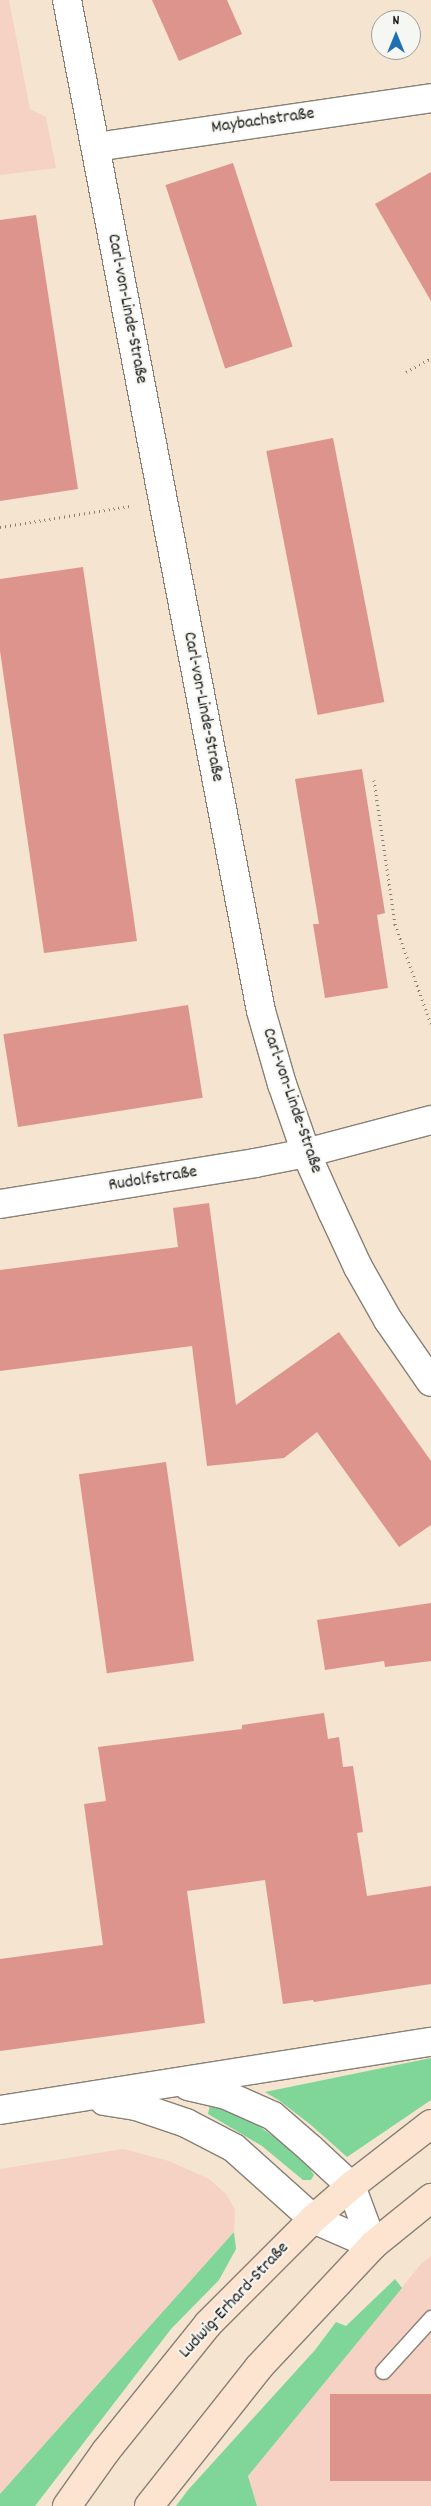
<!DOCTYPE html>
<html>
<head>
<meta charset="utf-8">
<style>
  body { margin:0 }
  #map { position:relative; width:431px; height:2506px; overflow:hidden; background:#f4e4d0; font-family:Dekko,sans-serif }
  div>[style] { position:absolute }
  .built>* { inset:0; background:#f6d2c4 }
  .green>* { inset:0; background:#80d598 }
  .building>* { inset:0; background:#dd948c; transform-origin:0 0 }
  .path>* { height:3px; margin-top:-1.5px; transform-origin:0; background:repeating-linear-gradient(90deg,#888076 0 1px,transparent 0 5px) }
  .roads { filter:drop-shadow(1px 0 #888076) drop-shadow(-1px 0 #888076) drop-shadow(0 1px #888076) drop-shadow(0 -1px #888076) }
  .service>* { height:15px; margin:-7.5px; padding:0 7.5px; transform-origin:7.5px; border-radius:7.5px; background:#fff }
  .minor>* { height:28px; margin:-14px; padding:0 14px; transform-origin:14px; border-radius:14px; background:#fff }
  .tertiary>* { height:28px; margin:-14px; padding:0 14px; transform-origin:14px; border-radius:14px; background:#fff }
  .secondary>* { height:28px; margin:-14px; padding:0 14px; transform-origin:14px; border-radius:14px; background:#fde4d0 }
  span { translate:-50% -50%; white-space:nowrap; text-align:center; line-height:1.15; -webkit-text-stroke:4px #f6f6f2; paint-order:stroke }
  .street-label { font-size:18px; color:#1c1c1c }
  .north { position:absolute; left:371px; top:10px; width:50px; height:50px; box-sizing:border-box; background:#f6f6f2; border:1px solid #9f9f9c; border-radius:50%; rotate:0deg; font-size:14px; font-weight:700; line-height:20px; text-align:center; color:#1c1c1c }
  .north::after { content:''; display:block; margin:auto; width:18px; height:22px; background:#1f6fb2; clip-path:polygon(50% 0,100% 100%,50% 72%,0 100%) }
</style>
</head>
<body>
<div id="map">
  <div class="built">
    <i style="clip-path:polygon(0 0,9px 0,30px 109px,46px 117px,56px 168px,0 175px)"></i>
    <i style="clip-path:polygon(123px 2149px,169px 2161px,209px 2179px,226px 2194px,235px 2210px,234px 2232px,0 2494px,0 2169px)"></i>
    <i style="clip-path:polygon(431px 2256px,431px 2506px,257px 2506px,248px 2476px,421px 2264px)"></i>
  </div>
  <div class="green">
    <i style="clip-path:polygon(431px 2058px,431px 2100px,347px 2157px,311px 2125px,280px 2101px,265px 2092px)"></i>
    <i style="clip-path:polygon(210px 2105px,252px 2121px,285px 2145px,310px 2169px,314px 2175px,311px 2180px,303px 2180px,262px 2146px,208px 2114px)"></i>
    <i style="clip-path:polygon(234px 2232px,236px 2249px,219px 2280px,171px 2329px,35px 2506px,0 2506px,0 2494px)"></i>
    <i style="clip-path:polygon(395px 2279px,402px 2288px,248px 2476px,257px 2506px,176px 2506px,188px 2490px,315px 2350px,336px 2322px,346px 2326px)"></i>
  </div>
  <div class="building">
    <i style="clip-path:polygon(152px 0,227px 0,242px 34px,179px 61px)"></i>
    <i style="left:233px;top:163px;width:193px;height:71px;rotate:72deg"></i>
    <i style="clip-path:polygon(431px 172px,431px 301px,375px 204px)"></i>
    <i style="clip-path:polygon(36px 215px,78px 489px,0 501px,0 220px)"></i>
    <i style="left:333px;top:438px;width:269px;height:68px;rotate:79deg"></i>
    <i style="clip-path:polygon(83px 567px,137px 941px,44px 953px,0 651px,0 579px)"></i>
    <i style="clip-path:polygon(362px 769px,385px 913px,377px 915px,388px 988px,325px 998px,313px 924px,319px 924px,295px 779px)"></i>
    <i style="left:188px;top:1005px;width:94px;height:187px;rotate:81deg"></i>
    <i style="clip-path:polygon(209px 1203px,236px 1405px,339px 1332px,431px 1461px,431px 1525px,399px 1547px,317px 1432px,284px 1458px,207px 1466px,192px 1346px,0 1371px,0 1270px,178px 1247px,173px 1208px)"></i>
    <i style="left:166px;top:1462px;width:201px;height:88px;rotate:82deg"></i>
    <i style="clip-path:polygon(431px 1603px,431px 1661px,385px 1667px,384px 1661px,325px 1670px,317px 1620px)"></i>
    <i style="clip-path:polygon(324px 1713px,328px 1739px,339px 1737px,343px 1767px,353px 1766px,363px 1832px,357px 1833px,367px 1896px,431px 1886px,431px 1984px,314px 2002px,313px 2000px,283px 2004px,265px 1880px,187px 1891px,205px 2023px,0 2051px,0 1959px,103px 1945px,84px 1804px,106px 1801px,98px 1747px,242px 1729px,242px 1725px)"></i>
    <i style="left:431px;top:2394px;width:87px;height:101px;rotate:90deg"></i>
  </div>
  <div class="path">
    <i style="left:406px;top:372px;width:29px;rotate:-29deg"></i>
    <i style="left:0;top:527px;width:132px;rotate:-9.2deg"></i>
    <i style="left:374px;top:780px;width:146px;rotate:81.7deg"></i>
    <i style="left:395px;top:924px;width:106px;rotate:70.2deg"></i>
  </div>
  <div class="roads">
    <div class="service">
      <i style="left:383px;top:2371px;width:72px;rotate:-47.8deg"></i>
    </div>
    <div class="minor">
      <i style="left:96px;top:147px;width:339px;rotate:-8.3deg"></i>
      <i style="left:0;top:1204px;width:258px;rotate:-9.1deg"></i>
      <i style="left:255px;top:1163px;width:52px;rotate:-11.1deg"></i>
      <i style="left:306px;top:1153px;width:129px;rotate:-14.8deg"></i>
    </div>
    <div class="tertiary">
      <i style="left:67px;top:0;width:1029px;rotate:79.14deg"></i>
      <i style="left:261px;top:1011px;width:76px;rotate:74deg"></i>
      <i style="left:282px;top:1084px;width:73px;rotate:70.8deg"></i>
      <i style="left:306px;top:1153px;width:64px;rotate:65.9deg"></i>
      <i style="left:332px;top:1211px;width:62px;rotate:65.1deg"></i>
      <i style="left:358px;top:1267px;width:61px;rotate:60.5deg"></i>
      <i style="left:388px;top:1320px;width:75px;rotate:55.3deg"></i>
      <i style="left:188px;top:2086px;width:39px;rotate:13deg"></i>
      <i style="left:226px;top:2095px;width:51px;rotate:24.1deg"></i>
      <i style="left:273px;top:2116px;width:50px;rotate:41deg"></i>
      <i style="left:311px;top:2149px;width:54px;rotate:42.8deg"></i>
      <i style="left:351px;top:2186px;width:63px;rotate:69.6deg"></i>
      <i style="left:104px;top:2101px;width:32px;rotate:9deg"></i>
      <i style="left:136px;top:2106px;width:53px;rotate:18.8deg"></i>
      <i style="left:186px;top:2123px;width:54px;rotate:27.5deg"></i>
      <i style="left:234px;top:2148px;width:106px;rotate:41.9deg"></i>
      <i style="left:313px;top:2219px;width:65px;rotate:23.4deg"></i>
      <i style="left:0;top:2110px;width:436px;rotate:-9deg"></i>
    </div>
    <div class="secondary">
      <i style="left:67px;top:2506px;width:67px;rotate:-54.7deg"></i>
      <i style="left:106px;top:2451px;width:163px;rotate:-51.2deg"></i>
      <i style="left:208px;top:2324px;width:148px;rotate:-45deg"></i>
      <i style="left:313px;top:2219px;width:50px;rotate:-41deg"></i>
      <i style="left:351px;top:2186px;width:101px;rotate:-37.8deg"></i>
      <i style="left:149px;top:2506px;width:177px;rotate:-51.6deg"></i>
      <i style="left:259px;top:2367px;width:167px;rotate:-46.9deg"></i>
      <i style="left:373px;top:2245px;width:75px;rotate:-39deg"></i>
    </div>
  </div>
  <div class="street-label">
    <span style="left:263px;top:122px;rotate:-8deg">Maybachstraße</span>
    <span style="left:126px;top:309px;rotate:79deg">Carl-von-Linde-Straße</span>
    <span style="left:202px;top:707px;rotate:79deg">Carl-von-Linde-Straße</span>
    <span style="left:291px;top:1101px;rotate:71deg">Carl-von-Linde-Straße</span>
    <span style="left:153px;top:1180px;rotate:-9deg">Rudolfstraße</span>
    <span style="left:235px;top:2301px;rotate:-47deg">Ludwig-Erhard-Straße</span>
  </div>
  <div class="north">N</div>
</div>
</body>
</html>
